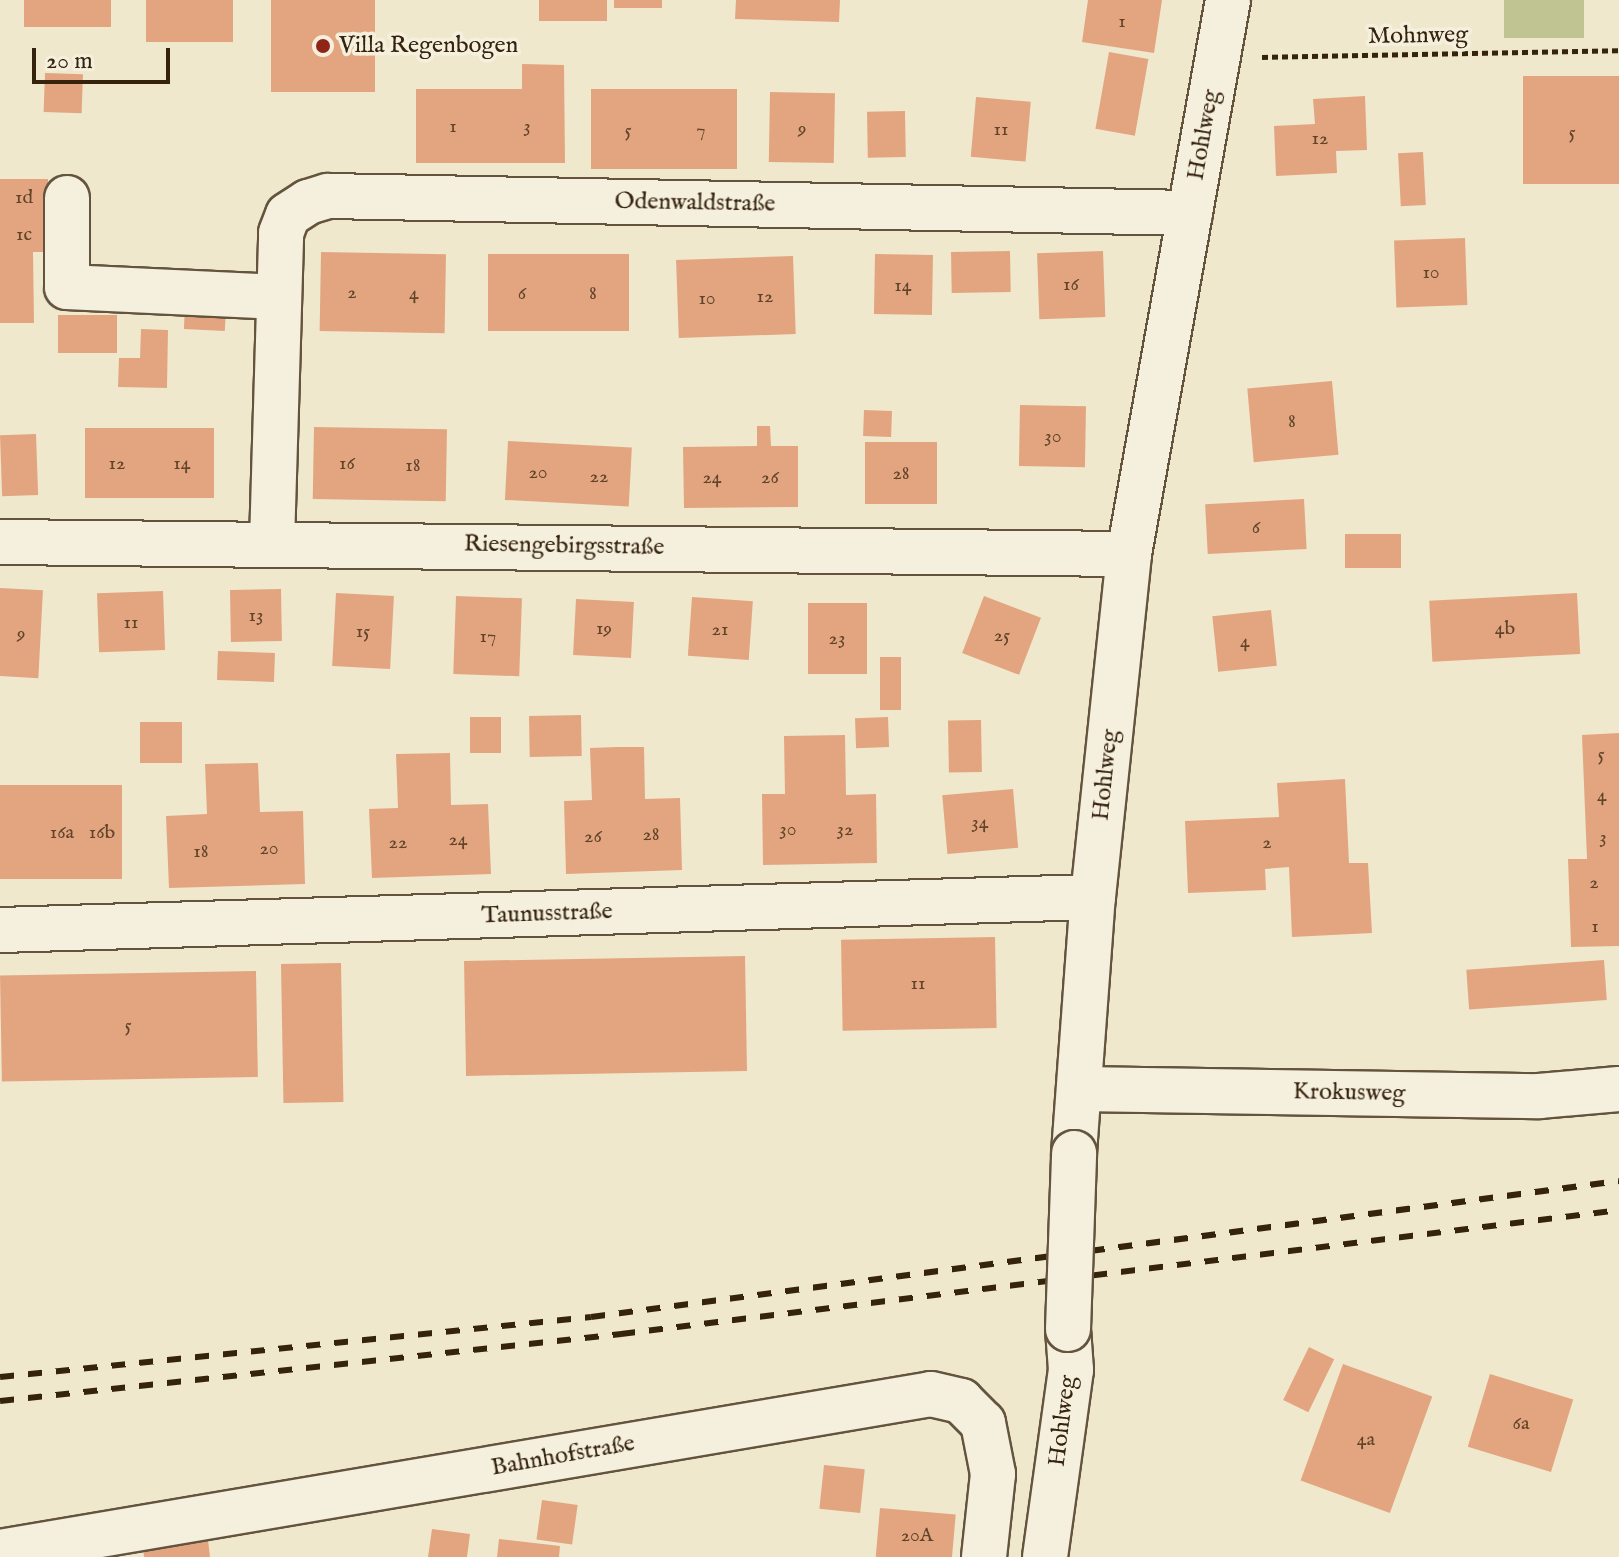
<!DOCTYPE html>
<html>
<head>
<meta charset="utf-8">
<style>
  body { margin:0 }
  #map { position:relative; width:1619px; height:1557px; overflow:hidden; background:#efe8cd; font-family:"IM FELL English",serif }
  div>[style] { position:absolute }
  .green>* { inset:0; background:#c0c493; transform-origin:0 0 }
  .building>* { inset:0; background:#e3a580; transform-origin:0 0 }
  .path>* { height:5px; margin-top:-2.5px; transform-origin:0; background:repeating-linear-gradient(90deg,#36230e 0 6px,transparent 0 10px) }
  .roads { filter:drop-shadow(2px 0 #64543e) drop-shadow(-2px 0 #64543e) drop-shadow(0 2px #64543e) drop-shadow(0 -2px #64543e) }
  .minor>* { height:44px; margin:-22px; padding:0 22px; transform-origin:22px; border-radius:22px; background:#f5f0de }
  .rail>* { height:6px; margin-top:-3px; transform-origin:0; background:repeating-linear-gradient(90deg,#36230e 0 14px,transparent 0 28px) }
  .bridges { filter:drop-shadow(2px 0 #64543e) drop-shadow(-2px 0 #64543e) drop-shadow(0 2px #64543e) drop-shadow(0 -2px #64543e) }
  .minor-bridge>* { height:44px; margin:-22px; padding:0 22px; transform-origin:22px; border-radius:22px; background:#f5f0de }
  .dots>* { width:22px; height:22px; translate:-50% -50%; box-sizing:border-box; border:4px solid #f5f0de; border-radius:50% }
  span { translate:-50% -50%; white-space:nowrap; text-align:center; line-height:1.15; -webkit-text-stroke:7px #f5f0de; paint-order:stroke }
  .number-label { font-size:20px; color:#61442a }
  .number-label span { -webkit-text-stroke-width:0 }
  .street-label { font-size:24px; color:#36230e }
  .poi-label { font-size:24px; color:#36230e }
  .left { translate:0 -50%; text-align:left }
  .scale { position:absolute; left:32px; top:48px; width:138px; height:36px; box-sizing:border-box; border:4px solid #36230e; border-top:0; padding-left:10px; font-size:24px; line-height:28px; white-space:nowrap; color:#36230e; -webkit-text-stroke:6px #f5f0de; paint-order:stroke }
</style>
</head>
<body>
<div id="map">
  <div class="green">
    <i style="left:1504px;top:0;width:80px;height:38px"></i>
  </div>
  <div class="building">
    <i style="left:24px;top:0;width:87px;height:27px"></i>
    <i style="left:146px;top:0;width:87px;height:42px"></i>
    <i style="left:271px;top:0;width:104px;height:92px"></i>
    <i style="left:539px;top:0;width:68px;height:21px"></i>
    <i style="left:614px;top:0;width:48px;height:8px"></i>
    <i style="clip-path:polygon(736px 0,840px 0,839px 22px,735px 19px)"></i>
    <i style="clip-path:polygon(1088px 0,1162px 0,1154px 53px,1082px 42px)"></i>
    <i style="left:1109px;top:52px;width:40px;height:78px;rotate:10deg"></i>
    <i style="clip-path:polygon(522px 64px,564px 65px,565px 163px,416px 163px,416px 89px,522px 89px)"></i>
    <i style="left:45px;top:73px;width:38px;height:39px;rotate:2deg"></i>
    <i style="left:1619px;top:76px;width:108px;height:96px;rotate:90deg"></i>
    <i style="left:737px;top:89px;width:80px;height:146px;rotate:90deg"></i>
    <i style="left:770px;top:92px;width:65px;height:70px;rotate:1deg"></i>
    <i style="clip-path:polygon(1365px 96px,1367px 150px,1336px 151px,1337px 173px,1276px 176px,1274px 126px,1315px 124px,1313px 99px)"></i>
    <i style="left:976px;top:97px;width:55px;height:60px;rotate:5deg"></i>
    <i style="left:905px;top:111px;width:46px;height:38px;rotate:89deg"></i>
    <i style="left:1423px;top:152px;width:53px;height:25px;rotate:87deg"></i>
    <i style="clip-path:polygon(0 179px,48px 179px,48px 252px,33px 252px,34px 323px,0 323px)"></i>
    <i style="left:1465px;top:238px;width:67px;height:71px;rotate:88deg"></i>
    <i style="left:1010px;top:251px;width:41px;height:59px;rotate:89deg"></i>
    <i style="left:1103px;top:251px;width:66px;height:66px;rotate:88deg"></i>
    <i style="left:321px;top:252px;width:125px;height:79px;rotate:1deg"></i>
    <i style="left:488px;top:254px;width:141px;height:77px"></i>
    <i style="left:875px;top:254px;width:58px;height:60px;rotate:1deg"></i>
    <i style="left:793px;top:256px;width:78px;height:117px;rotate:88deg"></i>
    <i style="left:185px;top:307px;width:41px;height:22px;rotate:3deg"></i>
    <i style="left:58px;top:315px;width:59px;height:38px"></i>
    <i style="clip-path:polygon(141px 329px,168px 330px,167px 388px,118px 387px,119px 358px,140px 358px)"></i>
    <i style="left:1332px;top:381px;width:74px;height:85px;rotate:85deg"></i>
    <i style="left:1020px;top:405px;width:66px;height:61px;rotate:1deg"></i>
    <i style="left:864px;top:410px;width:28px;height:26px;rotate:2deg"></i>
    <i style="clip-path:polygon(757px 426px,770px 426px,771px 446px,798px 446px,798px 507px,684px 508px,683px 447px,757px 446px)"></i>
    <i style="left:314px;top:427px;width:133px;height:72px;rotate:1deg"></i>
    <i style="left:214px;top:428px;width:70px;height:129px;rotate:90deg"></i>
    <i style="left:36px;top:434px;width:61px;height:36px;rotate:88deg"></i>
    <i style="left:508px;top:441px;width:124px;height:59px;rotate:3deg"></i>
    <i style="left:865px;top:442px;width:72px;height:62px"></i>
    <i style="left:1304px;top:499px;width:50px;height:99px;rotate:87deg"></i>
    <i style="left:1401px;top:534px;width:34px;height:56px;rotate:90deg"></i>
    <i style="left:0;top:588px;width:43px;height:88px;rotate:3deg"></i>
    <i style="left:281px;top:589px;width:52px;height:51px;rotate:89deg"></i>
    <i style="left:163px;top:591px;width:59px;height:66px;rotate:88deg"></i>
    <i style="left:336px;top:593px;width:58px;height:73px;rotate:3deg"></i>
    <i style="left:1577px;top:593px;width:61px;height:148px;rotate:87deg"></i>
    <i style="left:456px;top:596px;width:66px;height:78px;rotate:2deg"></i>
    <i style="left:984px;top:596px;width:61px;height:61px;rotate:21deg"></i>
    <i style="left:692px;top:597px;width:61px;height:59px;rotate:4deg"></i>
    <i style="left:576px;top:599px;width:58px;height:56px;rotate:3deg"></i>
    <i style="left:808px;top:603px;width:59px;height:71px"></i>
    <i style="left:1271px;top:610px;width:56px;height:59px;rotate:84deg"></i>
    <i style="left:218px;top:651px;width:57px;height:29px;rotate:2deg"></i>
    <i style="left:901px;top:657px;width:53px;height:21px;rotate:90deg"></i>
    <i style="left:581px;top:715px;width:41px;height:52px;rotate:89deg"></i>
    <i style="left:470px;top:717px;width:31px;height:36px"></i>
    <i style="left:888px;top:717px;width:30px;height:33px;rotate:88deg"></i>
    <i style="left:981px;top:720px;width:52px;height:33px;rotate:89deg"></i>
    <i style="left:140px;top:722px;width:42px;height:41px"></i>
    <i style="clip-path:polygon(1619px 733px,1619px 946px,1571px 947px,1568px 859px,1587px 859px,1582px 735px)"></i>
    <i style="clip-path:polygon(845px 735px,846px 795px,876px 794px,877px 863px,763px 865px,762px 794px,785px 794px,784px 736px)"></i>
    <i style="clip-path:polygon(617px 747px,644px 747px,645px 799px,680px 798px,682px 870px,566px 874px,564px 801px,592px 800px,590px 748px)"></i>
    <i style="clip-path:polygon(450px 753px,451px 805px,488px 804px,491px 874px,372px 878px,369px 809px,398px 808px,396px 754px)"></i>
    <i style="clip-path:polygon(258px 763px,260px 812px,303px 811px,305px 884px,169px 888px,166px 816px,207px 814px,205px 764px)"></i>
    <i style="clip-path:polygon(1345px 779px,1349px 863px,1368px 863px,1372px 933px,1292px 937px,1289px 867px,1265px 869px,1266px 890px,1188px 893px,1185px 821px,1279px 817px,1277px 783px)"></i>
    <i style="left:0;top:785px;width:122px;height:94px"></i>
    <i style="left:1013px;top:789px;width:59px;height:71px;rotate:85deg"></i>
    <i style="left:995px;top:937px;width:91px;height:154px;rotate:89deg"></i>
    <i style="left:745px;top:956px;width:115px;height:281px;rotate:89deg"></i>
    <i style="left:1604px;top:960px;width:40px;height:138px;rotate:86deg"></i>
    <i style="left:341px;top:963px;width:139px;height:60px;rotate:89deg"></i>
    <i style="left:256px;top:971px;width:106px;height:256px;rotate:89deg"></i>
    <i style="left:1309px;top:1347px;width:28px;height:59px;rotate:26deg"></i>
    <i style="left:1343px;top:1364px;width:95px;height:124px;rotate:20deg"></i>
    <i style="left:1490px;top:1374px;width:87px;height:76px;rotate:17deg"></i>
    <i style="left:824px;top:1465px;width:41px;height:44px;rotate:6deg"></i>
    <i style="left:542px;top:1500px;width:36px;height:40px;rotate:8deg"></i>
    <i style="left:880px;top:1508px;width:76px;height:49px;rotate:5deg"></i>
    <i style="clip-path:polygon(206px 1522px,210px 1557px,144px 1557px,141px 1529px)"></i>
    <i style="clip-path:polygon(432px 1529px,470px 1534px,467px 1557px,428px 1557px)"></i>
    <i style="clip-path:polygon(499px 1539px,560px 1546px,559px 1557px,497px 1557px)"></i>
  </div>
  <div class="path">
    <i style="left:1262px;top:57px;width:357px;rotate:-1.1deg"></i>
  </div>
  <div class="roads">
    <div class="minor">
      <i style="left:67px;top:198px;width:89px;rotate:90deg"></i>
      <i style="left:67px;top:287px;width:212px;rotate:2.7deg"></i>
      <i style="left:0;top:542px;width:1129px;rotate:0.61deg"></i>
      <i style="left:272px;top:543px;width:310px;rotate:-88.3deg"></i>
      <i style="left:281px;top:233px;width:19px;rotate:-69deg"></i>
      <i style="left:288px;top:215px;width:24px;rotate:-33deg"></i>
      <i style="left:308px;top:202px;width:21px;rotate:-17deg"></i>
      <i style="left:328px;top:196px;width:862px;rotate:1.13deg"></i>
      <i style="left:0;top:930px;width:1093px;rotate:-1.73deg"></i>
      <i style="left:1080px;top:1089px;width:459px;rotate:0.9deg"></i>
      <i style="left:1539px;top:1096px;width:80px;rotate:-5deg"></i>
      <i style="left:1074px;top:1153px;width:257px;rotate:-85.8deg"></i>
      <i style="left:1093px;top:897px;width:345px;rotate:-84deg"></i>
      <i style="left:1129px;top:554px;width:563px;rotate:-79.87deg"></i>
      <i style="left:0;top:1552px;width:944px;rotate:-9.63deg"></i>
      <i style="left:931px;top:1394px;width:31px;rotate:13deg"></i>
      <i style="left:961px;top:1401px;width:31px;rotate:45deg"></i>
      <i style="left:983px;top:1423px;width:52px;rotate:78.9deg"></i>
      <i style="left:993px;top:1474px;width:83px;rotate:96.2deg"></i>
      <i style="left:1045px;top:1557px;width:189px;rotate:-82.1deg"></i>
      <i style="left:1071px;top:1370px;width:41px;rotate:-94.2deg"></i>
    </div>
  </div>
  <div class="rail">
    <i style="left:0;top:1377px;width:594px;rotate:-5.8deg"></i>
    <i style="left:591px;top:1317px;width:1037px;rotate:-7.54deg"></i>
    <i style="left:0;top:1401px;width:625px;rotate:-6.16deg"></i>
    <i style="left:621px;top:1334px;width:1006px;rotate:-7.08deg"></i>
  </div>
  <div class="bridges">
    <div class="minor-bridge">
      <i style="left:1068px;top:1329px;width:176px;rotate:-88deg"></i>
    </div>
  </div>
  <div class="dots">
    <i style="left:323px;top:46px;background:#8f2418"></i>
  </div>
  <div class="number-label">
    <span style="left:1122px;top:21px">1</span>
    <span style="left:453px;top:126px">1</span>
    <span style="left:527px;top:126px">3</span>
    <span style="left:802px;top:128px">9</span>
    <span style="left:1001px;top:129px">11</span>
    <span style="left:628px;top:130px">5</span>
    <span style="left:701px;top:130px">7</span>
    <span style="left:1572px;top:132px">5</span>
    <span style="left:1320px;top:138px">12</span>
    <span style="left:24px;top:197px">1d</span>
    <span style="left:24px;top:234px">1c</span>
    <span style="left:1431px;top:272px">10</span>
    <span style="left:1071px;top:284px">16</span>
    <span style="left:903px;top:285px">14</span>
    <span style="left:352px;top:292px">2</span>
    <span style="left:414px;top:293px">4</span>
    <span style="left:522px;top:293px">6</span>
    <span style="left:593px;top:293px">8</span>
    <span style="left:765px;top:296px">12</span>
    <span style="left:707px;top:298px">10</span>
    <span style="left:1292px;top:421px">8</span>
    <span style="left:1053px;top:436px">30</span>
    <span style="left:117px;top:463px">12</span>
    <span style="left:182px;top:463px">14</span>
    <span style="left:347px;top:463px">16</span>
    <span style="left:413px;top:465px">18</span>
    <span style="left:538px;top:472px">20</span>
    <span style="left:901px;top:473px">28</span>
    <span style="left:599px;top:476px">22</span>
    <span style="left:712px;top:477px">24</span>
    <span style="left:770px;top:477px">26</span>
    <span style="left:1256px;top:527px">6</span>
    <span style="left:256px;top:615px">13</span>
    <span style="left:131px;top:622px">11</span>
    <span style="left:604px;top:628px">19</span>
    <span style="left:1505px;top:628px">4b</span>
    <span style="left:720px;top:629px">21</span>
    <span style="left:363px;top:631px">15</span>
    <span style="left:21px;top:633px">9</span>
    <span style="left:1002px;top:635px">25</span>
    <span style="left:488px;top:636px">17</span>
    <span style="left:837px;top:638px">23</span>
    <span style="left:1245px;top:641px">4</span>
    <span style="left:1601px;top:754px">5</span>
    <span style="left:1602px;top:795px">4</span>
    <span style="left:980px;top:822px">34</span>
    <span style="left:788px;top:829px">30</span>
    <span style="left:845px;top:829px">32</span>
    <span style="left:62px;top:832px">16a</span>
    <span style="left:102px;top:832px">16b</span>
    <span style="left:651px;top:834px">28</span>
    <span style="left:593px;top:836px">26</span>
    <span style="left:1603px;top:837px">3</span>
    <span style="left:458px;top:839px">24</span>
    <span style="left:398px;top:842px">22</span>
    <span style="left:1267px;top:842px">2</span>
    <span style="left:269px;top:848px">20</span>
    <span style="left:201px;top:851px">18</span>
    <span style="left:1594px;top:882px">2</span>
    <span style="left:1595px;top:926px">1</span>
    <span style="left:918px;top:983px">11</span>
    <span style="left:128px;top:1025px">5</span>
    <span style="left:1521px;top:1423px">6a</span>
    <span style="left:1366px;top:1439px">4a</span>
    <span style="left:917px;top:1535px">20A</span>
  </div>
  <div class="street-label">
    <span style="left:1418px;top:36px;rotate:-1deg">Mohnweg</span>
    <span style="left:1204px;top:135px;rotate:-80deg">Hohlweg</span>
    <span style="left:695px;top:203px;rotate:1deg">Odenwaldstraße</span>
    <span style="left:564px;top:546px;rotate:1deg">Riesengebirgsstraße</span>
    <span style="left:1106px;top:775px;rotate:-84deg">Hohlweg</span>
    <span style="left:547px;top:914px;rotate:-2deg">Taunusstraße</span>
    <span style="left:1349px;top:1093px;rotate:1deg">Krokusweg</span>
    <span style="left:1063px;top:1421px;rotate:-83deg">Hohlweg</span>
    <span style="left:563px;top:1456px;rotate:-10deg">Bahnhofstraße</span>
  </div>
  <div class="poi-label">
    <span class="left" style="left:339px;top:46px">Villa Regenbogen</span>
  </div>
  <div class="scale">20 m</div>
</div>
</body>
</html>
